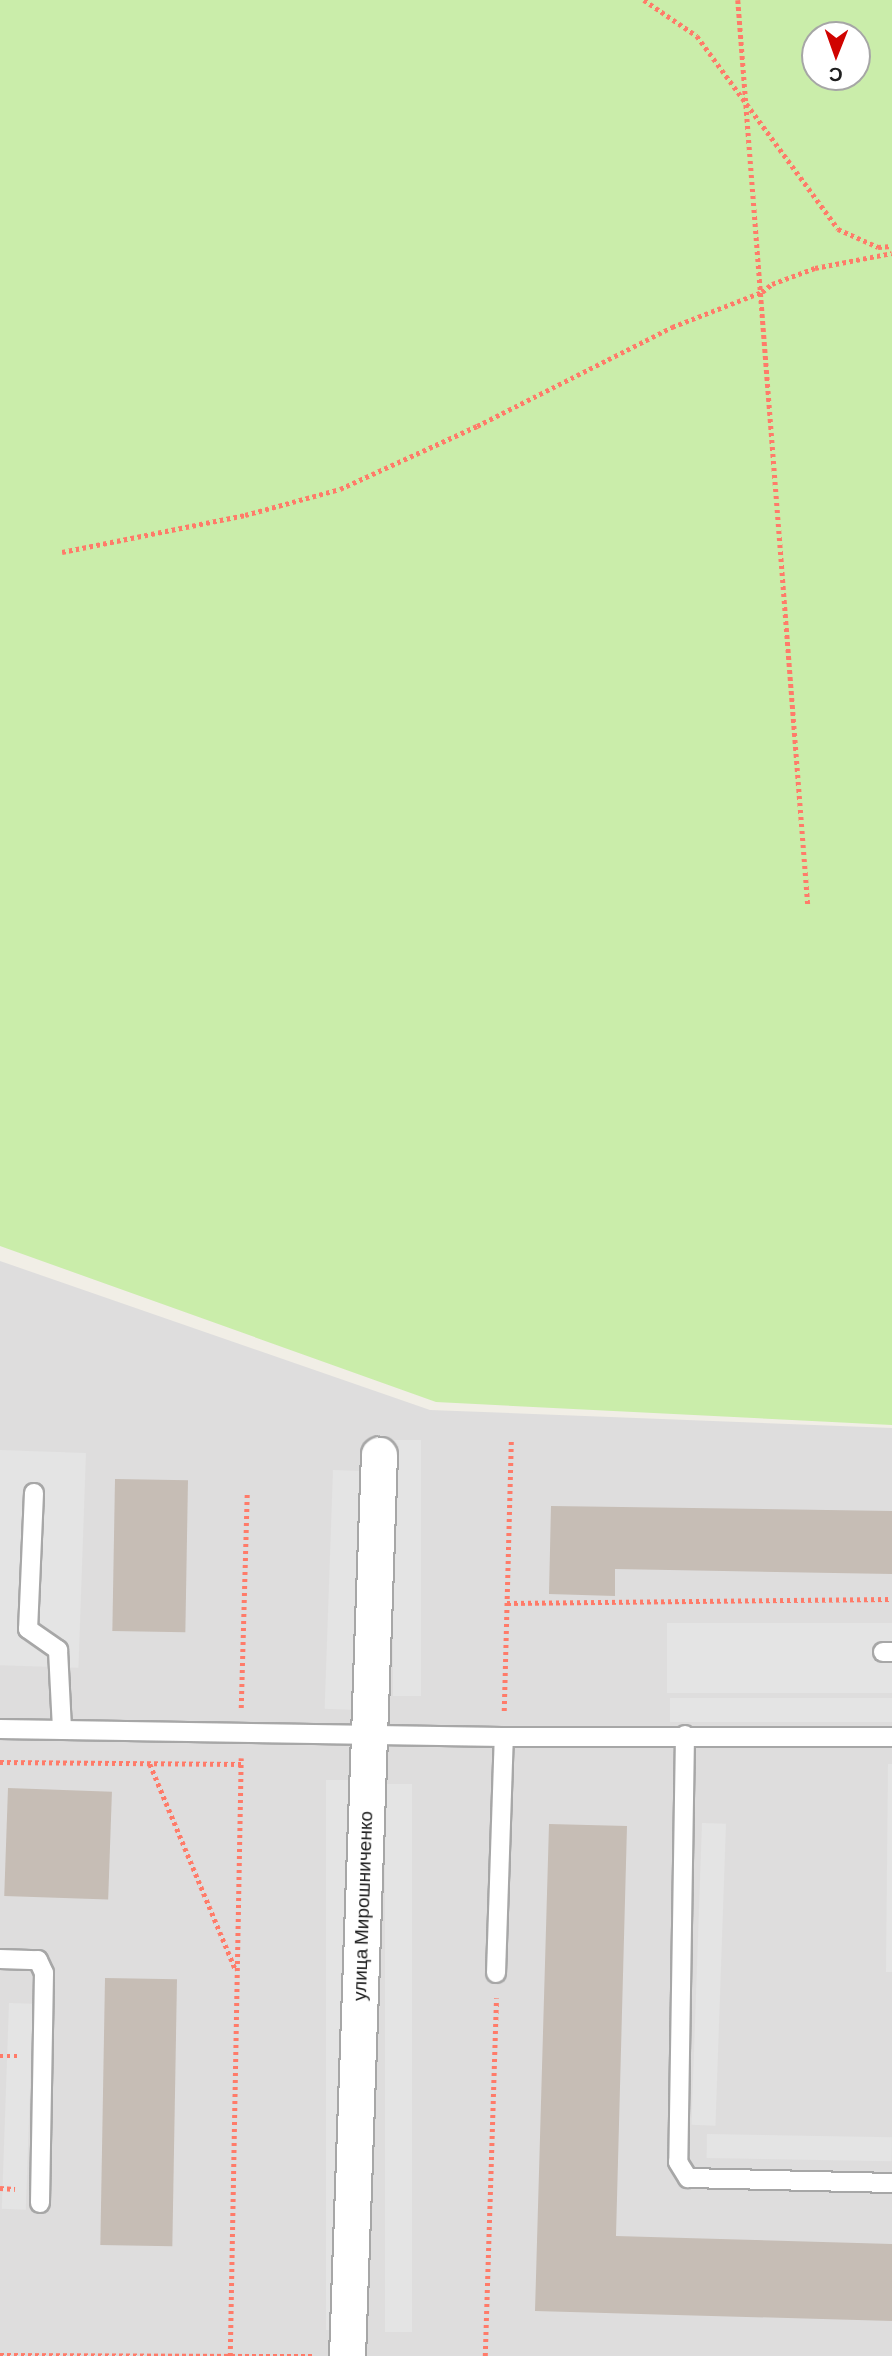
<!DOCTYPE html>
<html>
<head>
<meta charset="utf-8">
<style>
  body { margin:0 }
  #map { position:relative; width:892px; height:2356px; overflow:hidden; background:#f1eee6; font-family:Barlow,sans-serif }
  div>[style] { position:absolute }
  .residential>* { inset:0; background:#dedddd }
  .grass>* { inset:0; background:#caedaa }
  .parking>* { inset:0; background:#e4e4e4; transform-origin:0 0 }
  .building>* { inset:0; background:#c6bdb5; transform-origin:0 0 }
  .path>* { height:4.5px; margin-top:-2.25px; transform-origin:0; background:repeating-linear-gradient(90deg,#ff7b69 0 3.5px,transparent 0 7px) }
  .roads { filter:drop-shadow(2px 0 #a7a7a7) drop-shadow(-2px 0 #a7a7a7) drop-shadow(0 2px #a7a7a7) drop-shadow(0 -2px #a7a7a7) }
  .service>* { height:18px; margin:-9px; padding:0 9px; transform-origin:9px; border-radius:9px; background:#fff }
  .minor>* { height:35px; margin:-17.5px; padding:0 17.5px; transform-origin:17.5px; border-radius:17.5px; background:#fff }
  span { translate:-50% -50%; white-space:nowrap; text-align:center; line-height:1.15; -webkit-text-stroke:7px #fff; paint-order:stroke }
  .street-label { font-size:19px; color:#202020 }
  .north { position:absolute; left:801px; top:21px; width:70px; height:70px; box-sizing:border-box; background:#fff; border:2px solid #a6a6a6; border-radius:50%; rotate:181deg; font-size:19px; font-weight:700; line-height:28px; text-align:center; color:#202020 }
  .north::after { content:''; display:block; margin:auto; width:24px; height:32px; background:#d00300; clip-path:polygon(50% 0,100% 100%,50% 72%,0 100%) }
</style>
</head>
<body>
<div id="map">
  <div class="residential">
    <i style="clip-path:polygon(0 1261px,430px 1410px,892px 1428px,892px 2356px,0 2356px)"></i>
  </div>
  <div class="grass">
    <i style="clip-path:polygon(evenodd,0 0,892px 0,892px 1425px,436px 1402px,0 1246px,0 0,815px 35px,857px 35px,857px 77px,815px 77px,815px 35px)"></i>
  </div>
  <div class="parking">
    <i style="left:393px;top:1440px;width:28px;height:256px"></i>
    <i style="left:0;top:1450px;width:86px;height:215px;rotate:2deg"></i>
    <i style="left:333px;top:1470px;width:28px;height:239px;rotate:2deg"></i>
    <i style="left:892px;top:1623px;width:70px;height:225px;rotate:90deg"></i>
    <i style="left:892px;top:1698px;width:24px;height:222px;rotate:90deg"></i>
    <i style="clip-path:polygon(888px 1764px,892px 1764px,892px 1972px,886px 1972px)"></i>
    <i style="left:326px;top:1780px;width:28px;height:550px"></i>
    <i style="left:385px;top:1784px;width:27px;height:548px"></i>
    <i style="left:702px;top:1823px;width:24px;height:302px;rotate:2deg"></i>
    <i style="left:9px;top:2003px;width:24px;height:206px;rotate:2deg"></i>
    <i style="left:707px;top:2134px;width:185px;height:24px;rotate:1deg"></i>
  </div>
  <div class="building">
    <i style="left:115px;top:1479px;width:73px;height:152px;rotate:1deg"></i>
    <i style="clip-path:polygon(551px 1506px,892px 1511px,892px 1574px,615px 1569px,615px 1596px,549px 1594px)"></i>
    <i style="left:8px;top:1788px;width:104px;height:108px;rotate:2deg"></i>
    <i style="clip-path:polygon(549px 1824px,627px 1826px,616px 2236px,892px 2244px,892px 2321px,535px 2311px)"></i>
    <i style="left:105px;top:1978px;width:72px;height:267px;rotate:1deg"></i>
  </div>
  <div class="path">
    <i style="left:644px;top:0;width:64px;rotate:34.2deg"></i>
    <i style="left:697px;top:36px;width:239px;rotate:53.8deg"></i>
    <i style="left:838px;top:229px;width:44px;rotate:24.2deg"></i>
    <i style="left:878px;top:247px;width:14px;rotate:-4deg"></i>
    <i style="left:738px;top:0;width:909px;rotate:85.58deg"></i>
    <i style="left:62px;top:552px;width:187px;rotate:-11.4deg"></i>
    <i style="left:245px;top:515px;width:98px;rotate:-15.3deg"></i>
    <i style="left:340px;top:489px;width:151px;rotate:-24.7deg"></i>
    <i style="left:477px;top:426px;width:219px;rotate:-26.9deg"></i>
    <i style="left:672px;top:327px;width:97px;rotate:-21.3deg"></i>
    <i style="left:762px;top:292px;width:13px;rotate:-39deg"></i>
    <i style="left:772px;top:284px;width:46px;rotate:-20.4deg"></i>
    <i style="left:815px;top:268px;width:78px;rotate:-11deg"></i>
    <i style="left:507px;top:1603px;width:385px;rotate:-0.6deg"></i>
    <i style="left:241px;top:1708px;width:215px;rotate:-88.4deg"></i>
    <i style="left:504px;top:1711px;width:272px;rotate:-88.5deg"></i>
    <i style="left:0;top:1762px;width:241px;rotate:0.5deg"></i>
    <i style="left:150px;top:1764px;width:224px;rotate:67.4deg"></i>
    <i style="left:0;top:2056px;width:17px"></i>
    <i style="left:0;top:2188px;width:15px;rotate:4deg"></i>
    <i style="left:0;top:2355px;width:314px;rotate:0.2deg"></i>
    <i style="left:230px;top:2356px;width:598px;rotate:-88.95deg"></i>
    <i style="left:485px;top:2356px;width:358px;rotate:-88.2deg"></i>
  </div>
  <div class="roads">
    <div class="service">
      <i style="left:34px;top:1493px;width:136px;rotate:92.5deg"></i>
      <i style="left:28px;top:1629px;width:37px;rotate:35deg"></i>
      <i style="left:58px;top:1650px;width:80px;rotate:87.1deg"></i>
      <i style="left:883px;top:1652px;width:9px"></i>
      <i style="left:0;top:1729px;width:504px;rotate:0.91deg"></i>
      <i style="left:504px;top:1737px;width:388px"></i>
      <i style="left:685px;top:1735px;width:427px;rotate:90.9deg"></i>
      <i style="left:678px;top:2162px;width:19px;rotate:58deg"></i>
      <i style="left:688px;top:2178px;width:204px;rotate:1.4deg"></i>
      <i style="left:0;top:1959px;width:38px;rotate:2deg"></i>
      <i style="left:38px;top:1960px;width:14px;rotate:65deg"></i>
      <i style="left:44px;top:1973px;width:230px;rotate:91deg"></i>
      <i style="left:496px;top:1973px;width:236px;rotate:-88.1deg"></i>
    </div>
    <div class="minor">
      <i style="left:347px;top:2356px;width:902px;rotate:-87.97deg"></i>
    </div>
  </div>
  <div class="street-label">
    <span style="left:362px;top:1906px;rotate:-88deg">улица Мирошниченко</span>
  </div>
  <div class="north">С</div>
</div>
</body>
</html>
